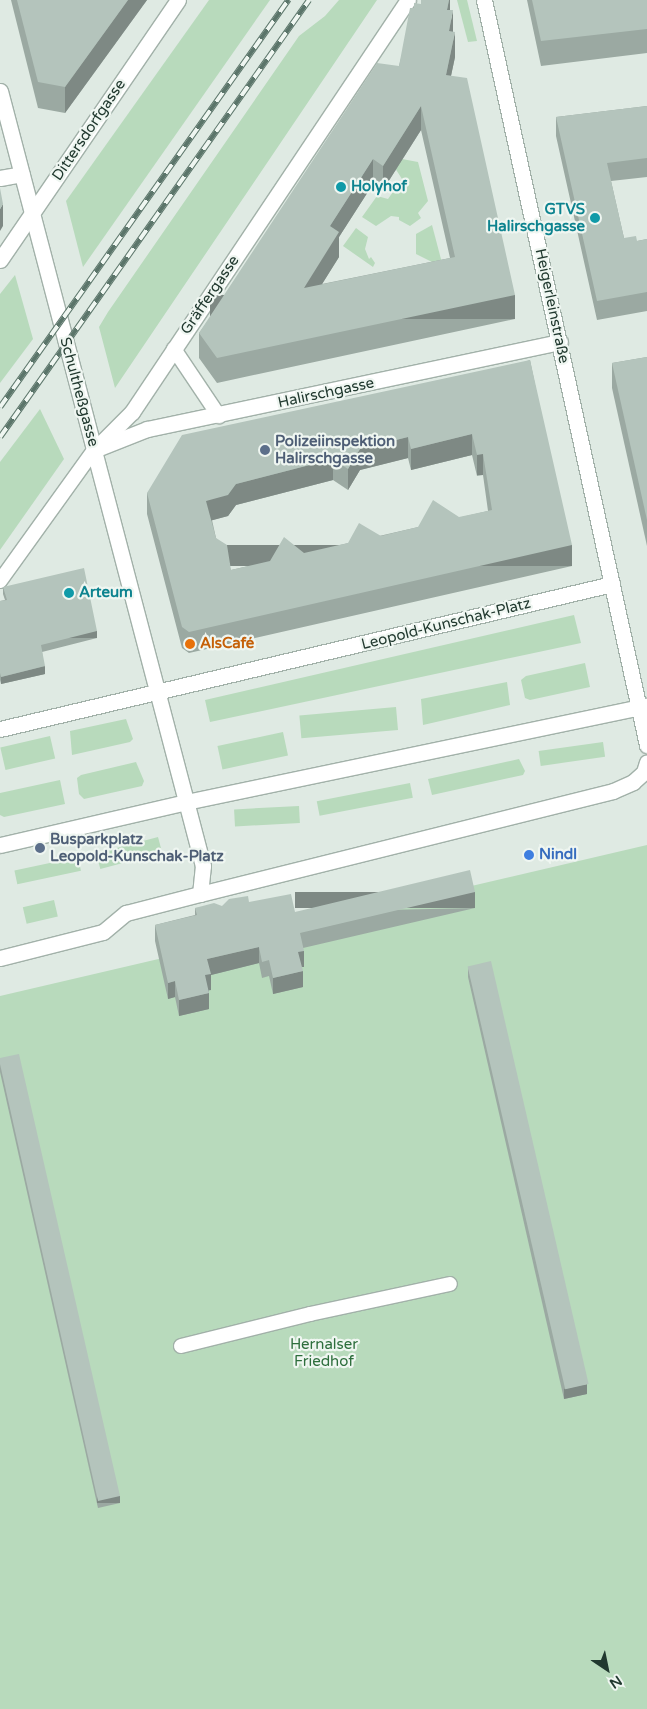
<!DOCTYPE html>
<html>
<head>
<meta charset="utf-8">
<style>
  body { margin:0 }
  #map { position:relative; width:647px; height:1709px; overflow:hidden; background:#dfeae3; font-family:"Varela Round",sans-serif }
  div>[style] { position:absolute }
  .green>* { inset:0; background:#b8dabc; transform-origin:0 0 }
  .roads { filter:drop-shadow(1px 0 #a2b1a9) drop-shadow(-1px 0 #a2b1a9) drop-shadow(0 1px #a2b1a9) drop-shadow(0 -1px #a2b1a9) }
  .lane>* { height:14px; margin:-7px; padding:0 7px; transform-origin:7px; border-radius:7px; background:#fff }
  .street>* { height:15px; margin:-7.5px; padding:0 7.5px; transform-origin:7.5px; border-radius:7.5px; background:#fff }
  .secondary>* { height:15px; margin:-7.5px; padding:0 7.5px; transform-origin:7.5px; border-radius:7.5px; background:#fff }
  .rail>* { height:5.5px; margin-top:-2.75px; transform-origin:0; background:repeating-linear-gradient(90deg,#eff6f1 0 11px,#5b756a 0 22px); box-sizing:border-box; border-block:1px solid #5b756a }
  .wall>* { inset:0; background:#9ba9a2 }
  .shaded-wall>* { inset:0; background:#7e8984; transform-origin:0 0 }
  .building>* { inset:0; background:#b4c4bc; transform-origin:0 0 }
  .dots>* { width:14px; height:14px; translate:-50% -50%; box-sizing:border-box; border:2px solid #eff6f1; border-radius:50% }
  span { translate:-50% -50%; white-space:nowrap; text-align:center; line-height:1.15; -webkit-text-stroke:4.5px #eff6f1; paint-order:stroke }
  .street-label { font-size:15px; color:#21392f }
  .culture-label { font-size:15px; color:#0d838f; font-weight:700 }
  .left { translate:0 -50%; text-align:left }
  .right { translate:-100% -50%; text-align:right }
  .service-label { font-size:15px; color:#4e5e75; font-weight:700 }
  .food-label { font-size:15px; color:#c56008; font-weight:700 }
  .shop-label { font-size:15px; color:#366cbe; font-weight:700 }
  .park-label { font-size:15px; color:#2d6e3c }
  .north { position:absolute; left:582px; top:1644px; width:50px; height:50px; -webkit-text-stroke:4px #eff6f1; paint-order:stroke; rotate:146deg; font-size:14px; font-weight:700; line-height:20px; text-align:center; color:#21392f }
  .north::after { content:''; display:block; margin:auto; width:18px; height:22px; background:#21392f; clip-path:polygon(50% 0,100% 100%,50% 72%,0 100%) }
</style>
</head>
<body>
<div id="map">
  <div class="green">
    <i style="clip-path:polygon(209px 0,270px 0,83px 267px,66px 201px)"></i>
    <i style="clip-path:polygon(339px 0,377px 0,115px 388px,99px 327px,108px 312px,299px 36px,325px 16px)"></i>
    <i style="clip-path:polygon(457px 0,467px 0,477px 41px,468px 42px)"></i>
    <i style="clip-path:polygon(402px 159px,418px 162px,428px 201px,418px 213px,421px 218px,410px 226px,399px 220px,399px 217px,391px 216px,376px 226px,362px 217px,377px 196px,388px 199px,402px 179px,395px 168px)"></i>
    <i style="clip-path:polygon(432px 225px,442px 263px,440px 266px,416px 254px,416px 234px)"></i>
    <i style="clip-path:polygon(356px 228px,368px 237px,365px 249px,369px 259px,371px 257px,375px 263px,373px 267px,343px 246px)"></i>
    <i style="clip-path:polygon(15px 275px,33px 339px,0 383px,0 294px)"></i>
    <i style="clip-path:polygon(40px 409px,64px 459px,0 550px,0 462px)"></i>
    <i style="clip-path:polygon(574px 615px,581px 643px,210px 722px,205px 700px)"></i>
    <i style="clip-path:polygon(585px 663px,590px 687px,530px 700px,525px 698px,521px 680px,526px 676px)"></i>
    <i style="clip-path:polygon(507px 682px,510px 705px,423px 725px,421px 699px)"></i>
    <i style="left:396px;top:707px;width:23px;height:97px;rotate:85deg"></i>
    <i style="clip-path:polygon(126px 719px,133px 739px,130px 742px,72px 755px,70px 731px)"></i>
    <i style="left:283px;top:732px;width:24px;height:67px;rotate:78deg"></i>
    <i style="left:50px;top:736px;width:23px;height:51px;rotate:77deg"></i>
    <i style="left:603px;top:742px;width:15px;height:65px;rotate:82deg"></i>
    <i style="clip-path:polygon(519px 759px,525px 771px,523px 775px,432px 795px,428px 779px)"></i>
    <i style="clip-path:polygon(136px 762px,144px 781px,142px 786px,84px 799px,79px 794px,77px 778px,81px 775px)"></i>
    <i style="clip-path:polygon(60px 780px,65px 804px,4px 817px,0 815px,0 793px)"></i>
    <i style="left:410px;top:783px;width:15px;height:95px;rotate:79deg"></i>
    <i style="left:299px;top:806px;width:17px;height:65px;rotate:87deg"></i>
    <i style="left:158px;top:837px;width:16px;height:64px;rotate:75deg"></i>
    <i style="clip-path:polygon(647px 845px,647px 1709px,0 1709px,0 996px)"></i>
    <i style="left:78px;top:857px;width:14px;height:65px;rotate:78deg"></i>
    <i style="left:54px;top:900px;width:17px;height:32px;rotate:77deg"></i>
  </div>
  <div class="roads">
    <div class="lane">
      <i style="left:174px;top:349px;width:81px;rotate:56.1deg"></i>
      <i style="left:0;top:581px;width:161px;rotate:-54.3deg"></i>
      <i style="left:181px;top:1346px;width:133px;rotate:-13.9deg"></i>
      <i style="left:310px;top:1314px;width:143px;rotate:-12.1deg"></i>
    </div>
    <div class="street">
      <i style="left:484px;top:0;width:763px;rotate:77.66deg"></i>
      <i style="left:0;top:91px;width:371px;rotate:75.3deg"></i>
      <i style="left:94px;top:450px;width:57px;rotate:-21.6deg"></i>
      <i style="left:147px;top:429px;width:422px;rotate:-11.9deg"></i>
      <i style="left:0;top:178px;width:22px;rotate:-10deg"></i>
      <i style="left:0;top:729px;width:629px;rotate:-13.33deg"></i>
      <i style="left:0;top:845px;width:191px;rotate:-13deg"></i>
      <i style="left:186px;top:802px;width:471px;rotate:-11.8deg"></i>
      <i style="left:200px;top:894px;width:426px;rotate:-14deg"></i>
      <i style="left:613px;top:791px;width:22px;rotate:-24deg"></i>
      <i style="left:633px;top:782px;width:15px;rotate:-42deg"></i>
      <i style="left:644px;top:772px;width:10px;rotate:-73deg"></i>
    </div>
    <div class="secondary">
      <i style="left:0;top:260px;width:315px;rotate:-55.6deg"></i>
      <i style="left:0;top:958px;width:106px;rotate:-14.2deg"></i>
      <i style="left:103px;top:932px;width:30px;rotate:-40deg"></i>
      <i style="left:126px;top:913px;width:76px;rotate:-14.4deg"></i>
      <i style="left:200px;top:894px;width:28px;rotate:-84deg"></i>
      <i style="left:203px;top:866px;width:430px;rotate:-104.7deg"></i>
      <i style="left:94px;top:450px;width:54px;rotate:-45deg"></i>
      <i style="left:132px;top:412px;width:496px;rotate:-56.2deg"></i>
    </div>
  </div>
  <div class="rail">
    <i style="left:0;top:407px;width:499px;rotate:-54.7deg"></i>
    <i style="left:0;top:437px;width:535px;rotate:-54.74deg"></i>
  </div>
  <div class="wall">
    <i style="clip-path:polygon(11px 0,147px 0,65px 113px,38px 108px)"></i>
    <i style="clip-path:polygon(evenodd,450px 0,450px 10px,453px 32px,455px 57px,451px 76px,515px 319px,217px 383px,199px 358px,199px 333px,399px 66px,414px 8px,421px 4px,450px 0,421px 130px,450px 258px,322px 284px,339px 257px,339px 237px,373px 184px,383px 190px,421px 130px)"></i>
    <i style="clip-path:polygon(527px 0,647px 0,647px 53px,541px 66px)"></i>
    <i style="clip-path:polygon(647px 106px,647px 177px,611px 181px,624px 238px,637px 241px,647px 239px,647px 311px,597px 320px,556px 136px,556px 117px)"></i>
    <i style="clip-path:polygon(647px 357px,647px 546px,612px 388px,612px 363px)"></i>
    <i style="clip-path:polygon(evenodd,530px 360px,572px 566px,189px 653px,182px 648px,147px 514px,147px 493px,530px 360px,472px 455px,477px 476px,483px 475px,488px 511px,231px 570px,216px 538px,212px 520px,228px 516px,236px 505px,333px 480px,348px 490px,360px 470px,408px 458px,411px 470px,472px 455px)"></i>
    <i style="clip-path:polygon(3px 587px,97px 638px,42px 652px,45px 674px,1px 684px,0 680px,0 601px,5px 600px,3px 594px)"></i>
    <i style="clip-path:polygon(249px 902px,295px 912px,475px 908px,303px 948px,304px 967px,302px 967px,303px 987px,273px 994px,269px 976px,262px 978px,259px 963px,211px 975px,211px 990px,209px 990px,209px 1009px,179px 1016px,175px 997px,168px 999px,155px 941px,155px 925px,195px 915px,195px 908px,222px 906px)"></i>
    <i style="clip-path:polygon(468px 967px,587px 1394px,564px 1399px,468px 977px)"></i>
    <i style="clip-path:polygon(0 1058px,120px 1503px,98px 1508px,0 1072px)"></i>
  </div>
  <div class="shaded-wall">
    <i style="clip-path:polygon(128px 0,147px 0,65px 113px,65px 87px)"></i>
    <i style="clip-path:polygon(449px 0,450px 0,450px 20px,447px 10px)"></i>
    <i style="clip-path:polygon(453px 10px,453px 35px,449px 31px)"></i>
    <i style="clip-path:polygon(455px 32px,455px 57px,446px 99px,446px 75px)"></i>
    <i style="clip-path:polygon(421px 106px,421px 130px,383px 190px,383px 166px)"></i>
    <i style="clip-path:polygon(373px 159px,373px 184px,339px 237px,339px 257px,304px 313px,304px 288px,330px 226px)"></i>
    <i style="clip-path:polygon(3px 204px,3px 226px,0 231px,0 209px)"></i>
    <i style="left:515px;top:295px;width:24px;height:305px;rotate:90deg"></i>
    <i style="clip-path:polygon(472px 434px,472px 455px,411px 470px,411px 449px)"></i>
    <i style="clip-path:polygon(408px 437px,408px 458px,360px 470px,348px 490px,348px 469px,360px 449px)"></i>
    <i style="left:483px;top:454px;width:21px;height:6px;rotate:90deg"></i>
    <i style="clip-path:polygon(333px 459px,333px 480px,236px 505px,228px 516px,206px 522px,206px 501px,236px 484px)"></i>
    <i style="left:572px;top:545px;width:21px;height:393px;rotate:90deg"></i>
    <i style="left:97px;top:631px;width:7px;height:58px;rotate:90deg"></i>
    <i style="clip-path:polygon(45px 666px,45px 674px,1px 684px,1px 677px)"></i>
    <i style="left:475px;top:892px;width:16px;height:180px;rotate:90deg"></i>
    <i style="clip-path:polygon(259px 947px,259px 963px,211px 975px,211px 990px,205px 991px,205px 975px,207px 959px)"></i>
    <i style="left:304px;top:951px;width:16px;height:6px;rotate:90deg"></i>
    <i style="clip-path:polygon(303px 971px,303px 987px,273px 994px,273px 978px)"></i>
    <i style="clip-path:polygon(175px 981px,175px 997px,168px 999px,168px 983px)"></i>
    <i style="clip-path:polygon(209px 993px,209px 1009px,179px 1016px,179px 1000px)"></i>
    <i style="clip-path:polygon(587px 1384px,587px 1394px,564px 1399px,564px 1389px)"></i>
    <i style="left:120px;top:1496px;width:7px;height:23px;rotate:90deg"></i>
  </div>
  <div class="building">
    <i style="clip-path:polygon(17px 0,128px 0,65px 87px,38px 82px)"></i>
    <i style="clip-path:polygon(evenodd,421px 0,449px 0,447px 10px,453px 10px,449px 31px,455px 32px,446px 75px,467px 78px,515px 295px,217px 358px,199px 333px,377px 63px,399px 66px,410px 8px,414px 8px,414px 3px,421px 4px,421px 0,421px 106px,455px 257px,304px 288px,339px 232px,330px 226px,373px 159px,383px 166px,421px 106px)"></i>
    <i style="clip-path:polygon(532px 0,647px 0,647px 29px,541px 41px)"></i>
    <i style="clip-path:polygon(647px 106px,647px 158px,607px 163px,624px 238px,636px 236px,637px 241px,647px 239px,647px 292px,597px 301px,556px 117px)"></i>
    <i style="clip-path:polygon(0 188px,3px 204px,0 209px)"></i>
    <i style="clip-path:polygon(647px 357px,647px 520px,612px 363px)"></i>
    <i style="clip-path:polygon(evenodd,530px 360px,572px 545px,189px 632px,182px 627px,147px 493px,182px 435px,530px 360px,472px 434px,477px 455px,483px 454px,492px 510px,459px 517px,433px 500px,418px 527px,381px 536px,359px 523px,348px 543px,304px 553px,284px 537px,270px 561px,231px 570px,227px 545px,216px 538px,206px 501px,228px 495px,236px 484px,333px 459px,348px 469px,360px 449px,408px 437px,411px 449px,472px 434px)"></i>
    <i style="clip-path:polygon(84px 568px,97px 631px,41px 645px,45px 666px,1px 677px,0 673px,0 601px,7px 600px,3px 587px)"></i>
    <i style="clip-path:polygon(470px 870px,475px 892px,300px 933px,304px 951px,298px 952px,303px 971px,273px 978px,269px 960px,262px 962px,259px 947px,207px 959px,211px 974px,205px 975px,209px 993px,179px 1000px,175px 981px,168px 983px,155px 925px,197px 915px,195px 908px,214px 903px,222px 906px,229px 899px,248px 896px,249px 902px,291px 894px,295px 912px)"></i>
    <i style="left:491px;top:961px;width:434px;height:24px;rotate:77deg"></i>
    <i style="clip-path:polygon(19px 1054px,120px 1496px,98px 1501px,0 1064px,0 1058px)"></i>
  </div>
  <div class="dots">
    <i style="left:341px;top:187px;background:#0f9aa8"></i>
    <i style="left:595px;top:218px;background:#0f9aa8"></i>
    <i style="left:265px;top:450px;background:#5c6f8a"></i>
    <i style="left:69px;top:593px;background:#0f9aa8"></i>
    <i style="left:190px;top:644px;background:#e8710a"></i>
    <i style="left:40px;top:848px;background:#5c6f8a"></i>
    <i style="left:529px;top:855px;background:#3f7fe0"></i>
  </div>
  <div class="street-label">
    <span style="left:89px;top:130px;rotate:-56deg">Dittersdorfgasse</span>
    <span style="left:210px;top:295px;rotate:-56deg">Gräffergasse</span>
    <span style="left:552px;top:306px;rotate:78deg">Heigerleinstraße</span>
    <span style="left:79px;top:392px;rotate:75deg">Schultheßgasse</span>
    <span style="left:326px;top:393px;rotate:-12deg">Halirschgasse</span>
    <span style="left:446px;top:624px;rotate:-14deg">Leopold-Kunschak-Platz</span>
  </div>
  <div class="culture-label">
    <span class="left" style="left:351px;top:187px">Holyhof</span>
    <span class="right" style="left:585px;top:218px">GTVS<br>Halirschgasse</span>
    <span class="left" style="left:79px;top:593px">Arteum</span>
  </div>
  <div class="service-label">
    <span class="left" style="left:275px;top:450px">Polizeiinspektion<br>Halirschgasse</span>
    <span class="left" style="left:50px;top:848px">Busparkplatz<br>Leopold-Kunschak-Platz</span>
  </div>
  <div class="food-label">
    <span class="left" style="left:200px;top:644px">AlsCafé</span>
  </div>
  <div class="shop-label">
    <span class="left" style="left:539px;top:855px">Nindl</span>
  </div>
  <div class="park-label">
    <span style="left:324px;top:1353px">Hernalser<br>Friedhof</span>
  </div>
  <div class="north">N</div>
</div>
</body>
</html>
